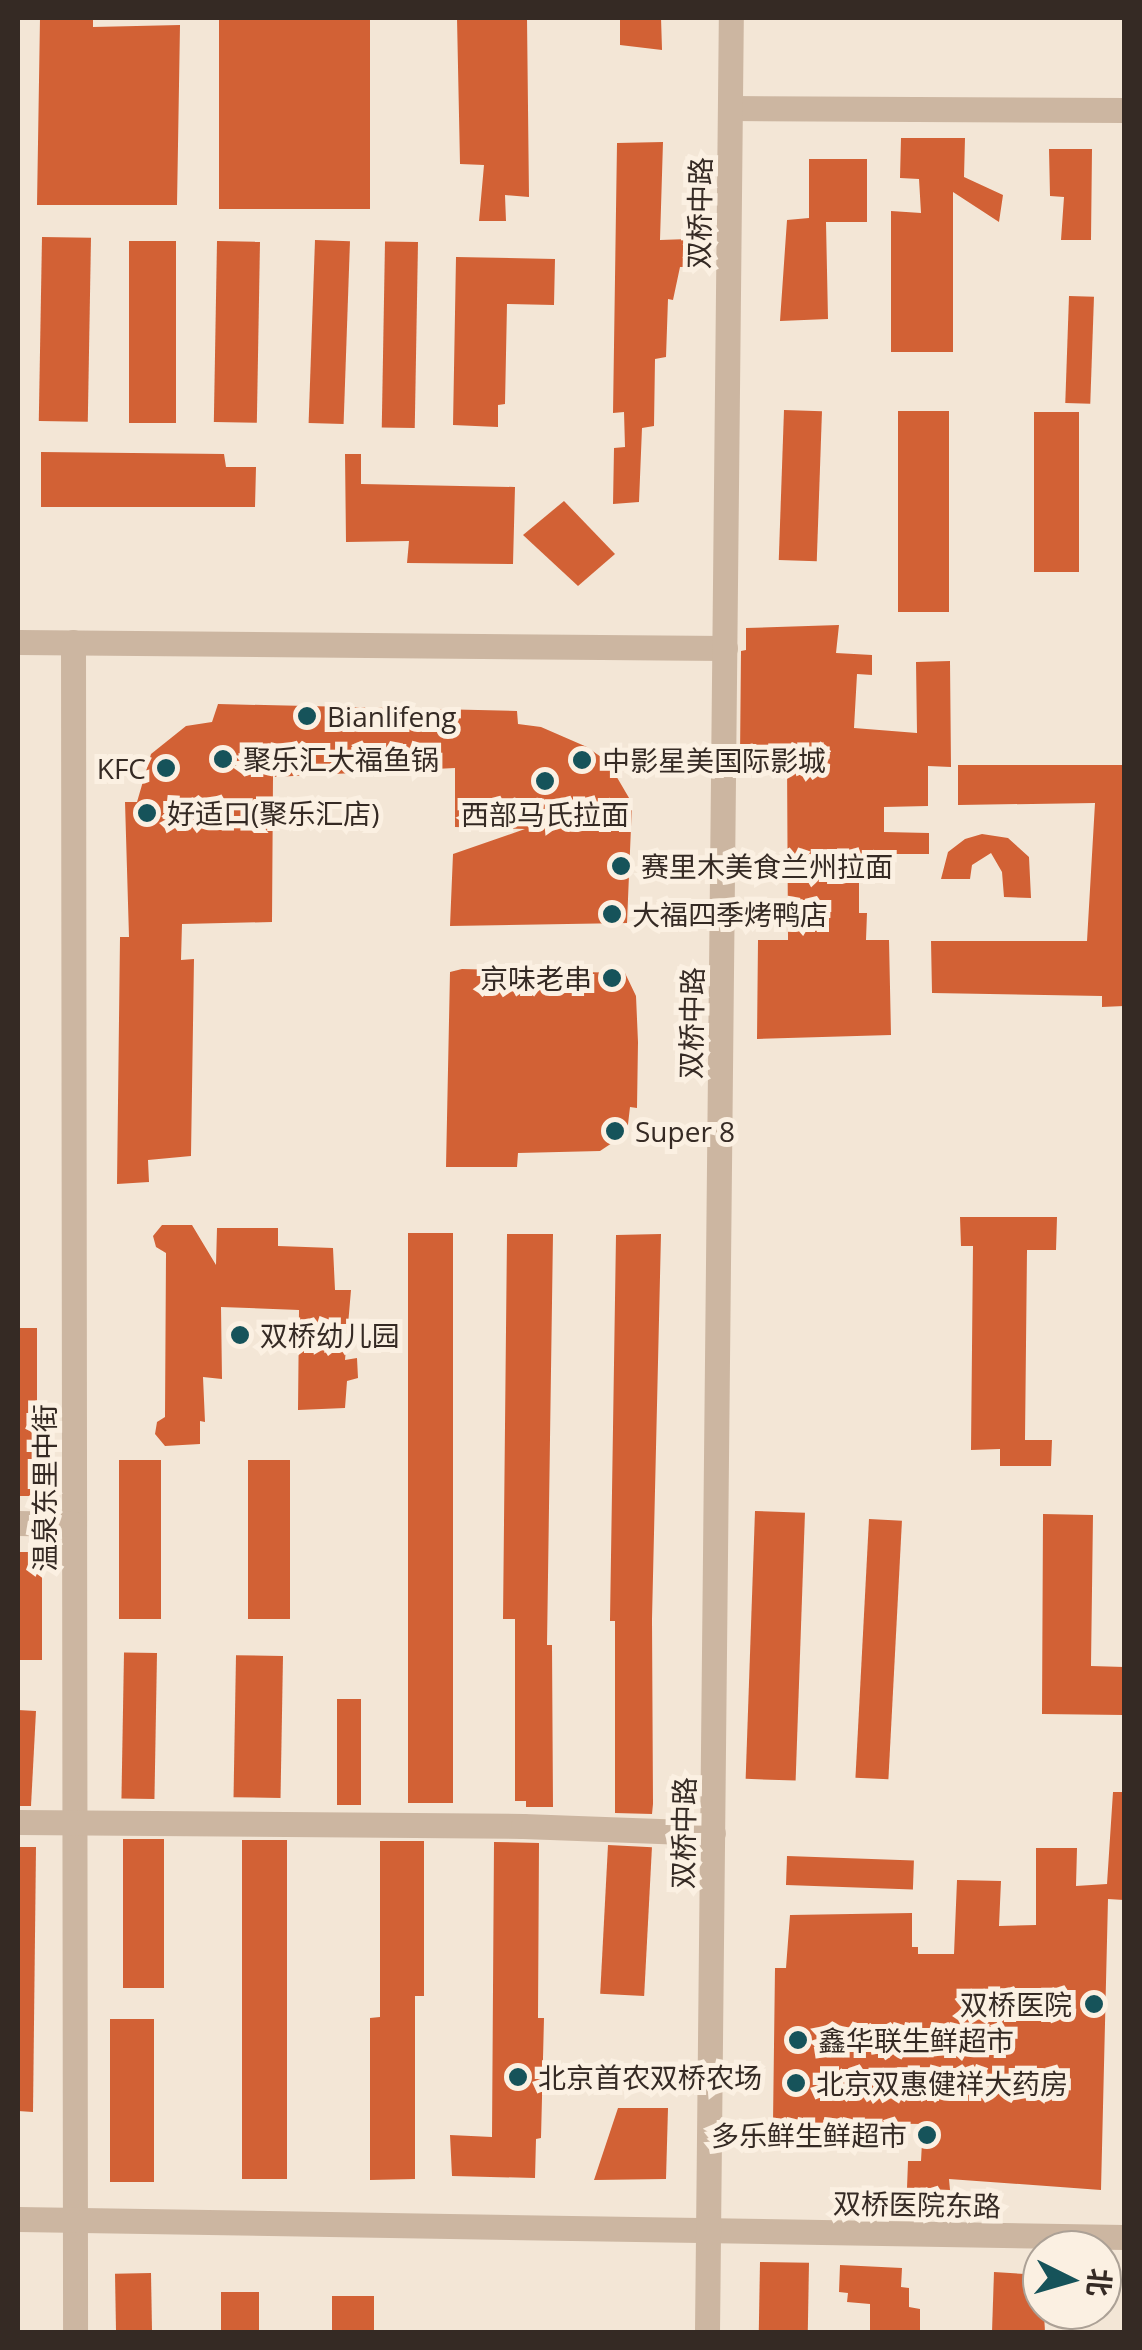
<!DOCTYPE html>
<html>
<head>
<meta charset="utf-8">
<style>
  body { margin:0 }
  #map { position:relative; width:1142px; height:2350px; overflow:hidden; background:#f3e6d6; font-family:"Open Sans","Noto Sans SC",sans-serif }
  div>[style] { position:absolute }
  .building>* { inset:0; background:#d26135; transform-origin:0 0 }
  .minor>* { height:25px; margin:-12.5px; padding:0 12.5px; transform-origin:12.5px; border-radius:12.5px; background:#ccb6a1 }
  .dots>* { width:28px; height:28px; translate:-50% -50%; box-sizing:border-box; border:5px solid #fbf0e2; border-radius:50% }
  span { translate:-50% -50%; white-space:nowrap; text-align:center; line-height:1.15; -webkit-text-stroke:10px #fbf0e2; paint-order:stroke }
  .street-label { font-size:28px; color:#352a24 }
  .poi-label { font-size:28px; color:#352a24 }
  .left { translate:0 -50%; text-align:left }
  .right { translate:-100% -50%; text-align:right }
  .frame { position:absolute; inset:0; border:20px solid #352a24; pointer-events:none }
  .north { position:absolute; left:1022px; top:2230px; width:100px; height:100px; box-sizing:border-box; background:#fbf0e2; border:2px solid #aca196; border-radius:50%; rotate:95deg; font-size:28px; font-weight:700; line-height:40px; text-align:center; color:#352a24 }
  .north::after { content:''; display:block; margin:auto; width:35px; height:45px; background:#16535a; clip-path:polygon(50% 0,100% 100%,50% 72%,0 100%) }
</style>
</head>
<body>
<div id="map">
  <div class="building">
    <i style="clip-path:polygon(40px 18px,93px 18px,93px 27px,180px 25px,177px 205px,37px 205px)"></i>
    <i style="clip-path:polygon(457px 18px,527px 18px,529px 197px,505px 195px,506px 221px,479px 221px,484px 165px,460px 164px)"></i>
    <i style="clip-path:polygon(620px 18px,661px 18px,662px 50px,620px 45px)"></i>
    <i style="left:370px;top:19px;width:190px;height:151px;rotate:90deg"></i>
    <i style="clip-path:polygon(901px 138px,965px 138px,964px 177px,1003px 195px,999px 222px,953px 192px,953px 352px,891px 352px,891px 211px,921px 213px,919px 179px,900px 178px)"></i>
    <i style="clip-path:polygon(663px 142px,660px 240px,689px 239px,705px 253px,705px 267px,680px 267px,673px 300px,668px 299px,666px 357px,655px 359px,654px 426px,642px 428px,639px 502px,613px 504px,614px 448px,625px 447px,624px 412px,613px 413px,617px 143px)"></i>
    <i style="clip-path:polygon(1049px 149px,1092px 149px,1091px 240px,1061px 240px,1064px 197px,1050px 196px)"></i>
    <i style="clip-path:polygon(809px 159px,867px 159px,867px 222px,826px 222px,828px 319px,780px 321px,787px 220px,809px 218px)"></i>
    <i style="left:42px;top:237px;width:49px;height:184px;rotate:1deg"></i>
    <i style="left:315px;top:240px;width:35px;height:183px;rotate:2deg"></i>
    <i style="left:129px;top:241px;width:47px;height:182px"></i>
    <i style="left:217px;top:241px;width:43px;height:181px;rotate:1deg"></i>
    <i style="left:418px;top:242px;width:186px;height:33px;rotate:91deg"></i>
    <i style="clip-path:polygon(456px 257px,555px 259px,554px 305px,507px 304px,505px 404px,498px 405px,498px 427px,453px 425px)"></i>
    <i style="left:1069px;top:296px;width:25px;height:107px;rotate:2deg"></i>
    <i style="left:784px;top:410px;width:38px;height:150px;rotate:2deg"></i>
    <i style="left:898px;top:411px;width:51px;height:201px"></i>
    <i style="left:1034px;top:412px;width:45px;height:160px"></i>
    <i style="clip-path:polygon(41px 452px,224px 454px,226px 467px,256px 467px,255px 507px,41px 507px)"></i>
    <i style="clip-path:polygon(345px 454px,361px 454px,361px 484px,515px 487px,513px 564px,407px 563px,409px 541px,346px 542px)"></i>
    <i style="clip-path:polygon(564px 501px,615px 554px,578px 586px,523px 535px)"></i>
    <i style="clip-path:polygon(839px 625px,836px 653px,872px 655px,872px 675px,857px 674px,854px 728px,917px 733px,916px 662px,950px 661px,951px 767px,928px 766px,928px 806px,884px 807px,884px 832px,929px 833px,929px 854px,859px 854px,859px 913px,867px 913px,866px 940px,889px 940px,891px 1035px,757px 1039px,758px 940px,788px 940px,787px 759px,740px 757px,741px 651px,746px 650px,746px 628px)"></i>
    <i style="clip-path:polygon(218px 704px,517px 711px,518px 724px,541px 727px,587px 747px,608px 762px,632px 803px,627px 923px,450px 926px,453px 854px,525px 829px,455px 827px,455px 768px,273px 777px,272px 922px,182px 924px,181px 960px,194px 959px,191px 1156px,148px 1160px,149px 1182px,117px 1184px,120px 937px,129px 937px,125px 802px,137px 802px,151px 754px,186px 726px,212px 722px)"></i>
    <i style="clip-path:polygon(958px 765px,1124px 765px,1124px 1006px,1102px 1007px,1102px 996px,932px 993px,931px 941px,1087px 941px,1095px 803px,958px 805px)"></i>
    <i style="clip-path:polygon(982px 834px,1008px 838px,1029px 857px,1031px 898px,1004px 897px,1002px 872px,991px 853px,972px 865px,970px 879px,941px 879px,948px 852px,965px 839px)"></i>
    <i style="clip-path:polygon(462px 969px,625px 973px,636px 996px,638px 1042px,637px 1108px,630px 1107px,627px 1133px,600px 1151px,518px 1153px,517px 1167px,446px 1167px,450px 972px)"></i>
    <i style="clip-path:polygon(960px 1217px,1057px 1217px,1056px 1250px,1027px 1250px,1025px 1440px,1052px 1440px,1051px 1466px,1000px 1466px,1000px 1449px,971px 1450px,973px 1246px,961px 1246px)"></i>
    <i style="clip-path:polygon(162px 1225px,192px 1225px,216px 1265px,217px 1228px,278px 1228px,278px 1246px,333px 1248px,335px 1290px,351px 1290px,345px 1360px,357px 1358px,358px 1378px,347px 1381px,345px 1408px,298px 1410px,299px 1310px,221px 1307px,222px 1379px,203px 1377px,205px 1422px,200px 1421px,200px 1444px,165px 1446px,155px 1434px,157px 1422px,165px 1417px,166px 1253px,156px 1247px,153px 1236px)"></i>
    <i style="left:408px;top:1233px;width:45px;height:570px"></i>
    <i style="clip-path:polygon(507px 1234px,553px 1234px,547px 1645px,552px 1645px,553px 1807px,526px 1807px,526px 1801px,515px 1801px,515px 1619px,503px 1619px)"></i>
    <i style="clip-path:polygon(661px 1234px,652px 1619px,653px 1804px,652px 1814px,615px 1813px,615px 1621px,610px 1621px,616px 1235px)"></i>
    <i style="left:37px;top:1328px;width:168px;height:19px;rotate:90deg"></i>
    <i style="left:119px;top:1460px;width:42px;height:159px"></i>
    <i style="left:248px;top:1460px;width:42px;height:159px"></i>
    <i style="left:755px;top:1511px;width:50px;height:268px;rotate:2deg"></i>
    <i style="clip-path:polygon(1043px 1514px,1093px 1515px,1091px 1666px,1124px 1667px,1124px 1715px,1042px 1714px)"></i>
    <i style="left:869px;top:1519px;width:33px;height:259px;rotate:3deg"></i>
    <i style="left:18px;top:1552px;width:24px;height:108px"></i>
    <i style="left:157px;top:1653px;width:146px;height:33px;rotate:91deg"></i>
    <i style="left:283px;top:1656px;width:142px;height:47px;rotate:91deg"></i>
    <i style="left:337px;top:1699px;width:24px;height:106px"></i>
    <i style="clip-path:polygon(18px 1710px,36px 1711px,31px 1806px,18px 1806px)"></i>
    <i style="clip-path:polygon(1113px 1792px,1124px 1792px,1124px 1900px,1108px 1899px,1101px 2190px,949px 2179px,950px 2190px,907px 2188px,908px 2161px,921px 2161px,923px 2124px,773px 2122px,775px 1968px,786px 1968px,790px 1915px,912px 1913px,912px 1947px,918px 1947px,918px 1954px,954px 1954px,957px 1880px,1001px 1881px,999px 1926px,1036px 1925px,1036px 1848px,1077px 1848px,1076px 1886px,1107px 1884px)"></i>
    <i style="left:123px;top:1839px;width:41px;height:149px"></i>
    <i style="left:242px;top:1840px;width:45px;height:339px"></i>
    <i style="clip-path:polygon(380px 1841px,424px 1841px,424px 1996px,415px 1996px,415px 2179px,370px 2180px,370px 2018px,380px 2017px)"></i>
    <i style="clip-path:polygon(494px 1842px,539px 1843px,538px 2018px,544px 2018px,541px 2138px,536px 2139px,535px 2178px,452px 2176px,450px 2135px,492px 2137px)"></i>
    <i style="left:608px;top:1845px;width:44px;height:149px;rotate:3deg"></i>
    <i style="clip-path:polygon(18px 1847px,36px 1847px,33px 2112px,18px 2111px)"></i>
    <i style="left:787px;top:1856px;width:127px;height:29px;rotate:2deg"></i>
    <i style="left:154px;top:2019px;width:163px;height:44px;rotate:90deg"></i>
    <i style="clip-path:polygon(618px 2108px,668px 2108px,666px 2179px,594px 2180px)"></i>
    <i style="left:760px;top:2262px;width:49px;height:70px;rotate:1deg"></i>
    <i style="clip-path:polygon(840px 2265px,902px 2268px,901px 2287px,909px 2288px,909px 2307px,920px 2309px,920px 2332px,870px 2332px,870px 2304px,847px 2302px,848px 2293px,839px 2292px)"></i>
    <i style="clip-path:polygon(994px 2272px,1042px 2275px,1045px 2332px,992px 2332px)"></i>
    <i style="left:151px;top:2273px;width:59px;height:36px;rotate:89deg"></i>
    <i style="left:259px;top:2292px;width:40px;height:38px;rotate:90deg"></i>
    <i style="left:332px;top:2296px;width:42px;height:36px"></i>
  </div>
  <div class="minor">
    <i style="left:731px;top:108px;width:393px;rotate:0.3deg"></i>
    <i style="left:18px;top:642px;width:707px;rotate:0.49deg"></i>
    <i style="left:73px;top:642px;width:1690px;rotate:89.93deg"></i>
    <i style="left:18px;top:1523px;width:56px;rotate:1deg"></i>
    <i style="left:18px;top:1822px;width:505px;rotate:0.45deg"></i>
    <i style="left:523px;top:1826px;width:190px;rotate:2.1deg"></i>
    <i style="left:18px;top:2219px;width:1106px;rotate:0.93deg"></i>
    <i style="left:707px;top:2332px;width:2314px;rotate:-89.41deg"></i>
  </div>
  <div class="dots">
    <i style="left:307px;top:716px;background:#16535a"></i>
    <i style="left:223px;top:759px;background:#16535a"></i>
    <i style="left:582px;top:760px;background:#16535a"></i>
    <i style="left:166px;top:768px;background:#16535a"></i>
    <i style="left:545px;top:781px;background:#16535a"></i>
    <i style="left:147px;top:813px;background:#16535a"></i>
    <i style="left:621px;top:866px;background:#16535a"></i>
    <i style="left:612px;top:914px;background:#16535a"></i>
    <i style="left:612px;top:978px;background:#16535a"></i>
    <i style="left:615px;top:1131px;background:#16535a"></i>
    <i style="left:240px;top:1335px;background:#16535a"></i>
    <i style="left:1094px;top:2004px;background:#16535a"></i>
    <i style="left:798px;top:2040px;background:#16535a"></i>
    <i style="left:518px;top:2077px;background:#16535a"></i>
    <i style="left:796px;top:2083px;background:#16535a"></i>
    <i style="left:927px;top:2135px;background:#16535a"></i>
  </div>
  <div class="street-label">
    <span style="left:699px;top:213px;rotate:-89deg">双桥中路</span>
    <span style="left:691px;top:1023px;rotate:-89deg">双桥中路</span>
    <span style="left:44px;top:1488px;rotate:-90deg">温泉东里中街</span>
    <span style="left:683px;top:1833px;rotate:-89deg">双桥中路</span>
    <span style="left:917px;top:2204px;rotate:1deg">双桥医院东路</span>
  </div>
  <div class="poi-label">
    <span class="left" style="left:327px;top:716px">Bianlifeng</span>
    <span class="left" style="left:243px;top:759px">聚乐汇大福鱼锅</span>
    <span class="left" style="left:602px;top:760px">中影星美国际影城</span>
    <span class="right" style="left:146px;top:768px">KFC</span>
    <span class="left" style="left:167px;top:813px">好适口(聚乐汇店)</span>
    <span style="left:545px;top:814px">西部马氏拉面</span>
    <span class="left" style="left:641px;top:866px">赛里木美食兰州拉面</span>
    <span class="left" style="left:632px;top:914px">大福四季烤鸭店</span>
    <span class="right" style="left:592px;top:978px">京味老串</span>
    <span class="left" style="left:635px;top:1131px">Super 8</span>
    <span class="left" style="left:260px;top:1335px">双桥幼儿园</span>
    <span class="right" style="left:1072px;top:2004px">双桥医院</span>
    <span class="left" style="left:818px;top:2040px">鑫华联生鲜超市</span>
    <span class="left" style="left:538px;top:2077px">北京首农双桥农场</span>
    <span class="left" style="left:816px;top:2083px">北京双惠健祥大药房</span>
    <span class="right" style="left:907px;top:2135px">多乐鲜生鲜超市</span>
  </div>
  <div class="frame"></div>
  <div class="north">北</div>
</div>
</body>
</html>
